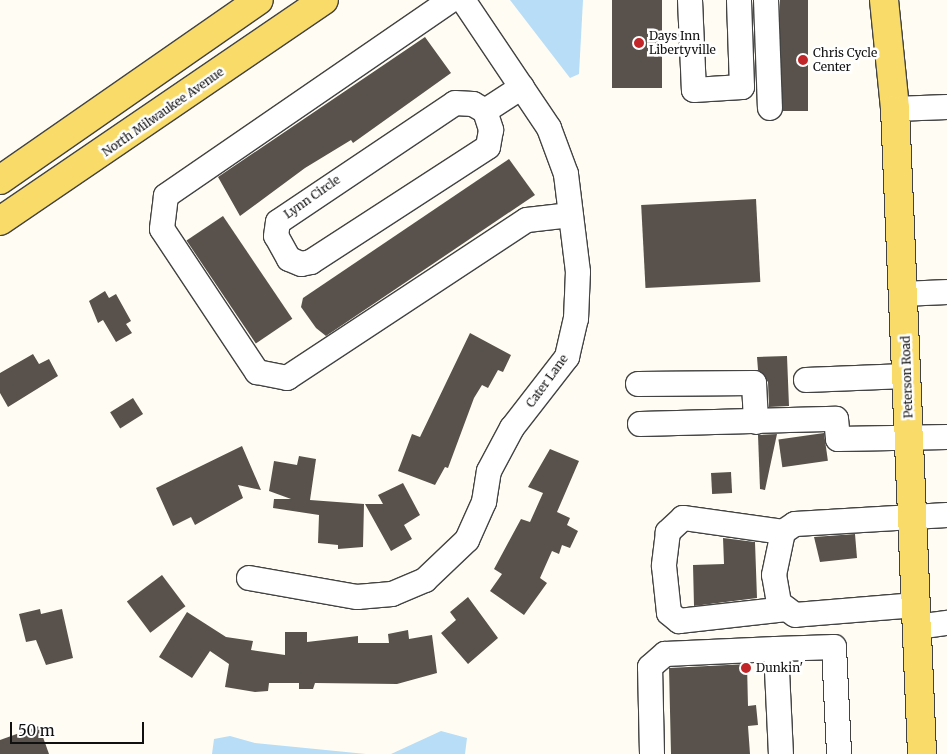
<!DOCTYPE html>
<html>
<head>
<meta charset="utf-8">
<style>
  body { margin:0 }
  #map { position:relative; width:947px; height:754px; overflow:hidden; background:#fffdf3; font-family:Merriweather,serif }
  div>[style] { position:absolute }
  .water>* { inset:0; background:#b8ddf7 }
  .building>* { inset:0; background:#59524c; transform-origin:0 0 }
  .roads { filter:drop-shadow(1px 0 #434343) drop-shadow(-1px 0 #434343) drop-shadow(0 1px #434343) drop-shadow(0 -1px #434343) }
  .minor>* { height:24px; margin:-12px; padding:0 12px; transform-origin:12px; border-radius:12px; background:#fff }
  .major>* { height:28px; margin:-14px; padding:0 14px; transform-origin:14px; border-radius:14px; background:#f9db69 }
  .dots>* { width:14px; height:14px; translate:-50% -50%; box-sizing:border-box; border:2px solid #fff; border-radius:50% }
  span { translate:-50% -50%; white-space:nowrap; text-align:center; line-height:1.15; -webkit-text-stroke:5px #fff; paint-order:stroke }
  .poi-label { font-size:12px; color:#101010 }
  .left { translate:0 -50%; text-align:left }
  .street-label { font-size:12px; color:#101010 }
  .scale { position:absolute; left:10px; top:722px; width:134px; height:22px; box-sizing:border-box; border:2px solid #101010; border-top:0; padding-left:6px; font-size:15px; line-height:18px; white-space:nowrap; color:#101010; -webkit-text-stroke:4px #fff; paint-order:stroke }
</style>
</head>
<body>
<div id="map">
  <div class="water">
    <i style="clip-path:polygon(510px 0,583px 0,579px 74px,570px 78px)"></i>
    <i style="clip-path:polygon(441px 731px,467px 738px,465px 754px,391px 754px)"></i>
    <i style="clip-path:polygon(230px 736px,255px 743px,366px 754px,212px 754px,214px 739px)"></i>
  </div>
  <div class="building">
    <i style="left:612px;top:0;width:50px;height:88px"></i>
    <i style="left:780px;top:0;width:28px;height:111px"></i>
    <i style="clip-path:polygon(425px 37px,451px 73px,353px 143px,351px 140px,305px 168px,240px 216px,218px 177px)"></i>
    <i style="clip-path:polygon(509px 159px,535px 195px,326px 336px,316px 328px,301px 307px,303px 298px)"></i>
    <i style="left:756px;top:199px;width:83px;height:115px;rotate:87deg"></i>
    <i style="left:223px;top:216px;width:124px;height:44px;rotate:56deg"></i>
    <i style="clip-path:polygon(105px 291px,109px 298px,116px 294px,131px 321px,126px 324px,132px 333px,116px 342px,103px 320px,98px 323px,89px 301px)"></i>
    <i style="clip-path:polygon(470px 333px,511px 355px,503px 372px,498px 370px,488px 388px,482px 385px,474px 398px,448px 468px,445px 467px,435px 485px,398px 471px,412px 434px,420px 437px)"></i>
    <i style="clip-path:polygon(33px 354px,39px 364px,49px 359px,58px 376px,8px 407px,0 393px,0 373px)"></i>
    <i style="clip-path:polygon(787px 356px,789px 406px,769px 407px,768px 382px,758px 370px,757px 357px)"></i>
    <i style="left:133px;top:398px;width:19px;height:27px;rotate:58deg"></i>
    <i style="left:824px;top:433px;width:28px;height:46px;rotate:82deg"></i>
    <i style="clip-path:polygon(777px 434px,765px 490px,760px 489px,758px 435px)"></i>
    <i style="clip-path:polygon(242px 446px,261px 490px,238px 485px,243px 498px,195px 525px,191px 517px,173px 526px,156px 488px)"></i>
    <i style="clip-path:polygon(550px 449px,579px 461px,557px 512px,570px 518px,567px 525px,578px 531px,570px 548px,562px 545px,559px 554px,552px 551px,540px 578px,547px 583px,524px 615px,490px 591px,502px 574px,494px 569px,521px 519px,530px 522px,543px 493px,528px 487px)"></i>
    <i style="clip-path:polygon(299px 456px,316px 459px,310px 500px,364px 504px,363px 547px,338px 549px,338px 545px,318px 543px,319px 515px,273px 508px,274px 499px,291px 499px,269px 491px,274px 461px,297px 465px)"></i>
    <i style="left:731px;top:472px;width:21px;height:20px;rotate:87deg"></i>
    <i style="clip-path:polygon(403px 483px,420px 515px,404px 525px,412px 539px,391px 551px,365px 504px,383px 504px,378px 495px)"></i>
    <i style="clip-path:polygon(855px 534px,857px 558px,820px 562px,814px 537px)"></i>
    <i style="clip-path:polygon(723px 538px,755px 542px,757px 598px,694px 606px,693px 565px,724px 564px)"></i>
    <i style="left:162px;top:575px;width:39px;height:44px;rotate:53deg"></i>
    <i style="clip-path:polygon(468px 597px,498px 638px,468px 664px,441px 633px,456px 620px,450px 612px)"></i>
    <i style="clip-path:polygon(40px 609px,41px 614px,62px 609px,73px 658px,46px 665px,36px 640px,26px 642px,19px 614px)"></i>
    <i style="clip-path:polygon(187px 612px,226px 637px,253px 641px,251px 650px,285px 655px,285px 632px,307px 632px,307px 642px,358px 636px,358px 643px,389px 643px,388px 634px,408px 630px,409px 639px,432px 635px,437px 673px,397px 684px,315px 683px,313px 689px,299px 689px,299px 683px,269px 683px,268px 691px,255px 692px,225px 687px,229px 664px,210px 651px,192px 678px,159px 657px)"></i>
    <i style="clip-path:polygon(747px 664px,748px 706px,756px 705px,758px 725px,748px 726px,750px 754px,671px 754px,669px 668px)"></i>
    <i style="clip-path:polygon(39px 726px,49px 754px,0 754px,0 740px)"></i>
  </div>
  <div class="roads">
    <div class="minor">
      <i style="left:451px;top:0;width:346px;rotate:145.5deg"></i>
      <i style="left:166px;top:196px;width:33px;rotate:97deg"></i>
      <i style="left:162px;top:229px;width:172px;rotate:56.4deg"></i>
      <i style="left:257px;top:372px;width:31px;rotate:11deg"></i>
      <i style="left:287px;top:378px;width:287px;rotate:-33.4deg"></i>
      <i style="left:527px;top:220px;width:44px;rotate:-6.5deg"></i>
      <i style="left:690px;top:0;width:90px;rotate:87.5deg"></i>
      <i style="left:694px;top:90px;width:48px;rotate:-3.6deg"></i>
      <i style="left:742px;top:87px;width:87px;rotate:-92deg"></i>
      <i style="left:766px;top:0;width:108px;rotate:87.9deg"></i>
      <i style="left:455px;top:103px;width:18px;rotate:3deg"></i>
      <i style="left:473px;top:104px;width:14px;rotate:30deg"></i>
      <i style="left:485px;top:111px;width:20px;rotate:72deg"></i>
      <i style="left:491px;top:130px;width:17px;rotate:100deg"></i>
      <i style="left:488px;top:147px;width:211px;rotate:147deg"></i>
      <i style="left:311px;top:262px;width:10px;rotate:169deg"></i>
      <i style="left:301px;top:264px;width:13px;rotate:-157deg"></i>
      <i style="left:289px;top:259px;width:26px;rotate:-119deg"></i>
      <i style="left:276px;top:236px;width:14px;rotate:-82deg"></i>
      <i style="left:278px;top:222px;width:213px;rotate:-33.9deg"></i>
      <i style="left:895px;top:109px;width:52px;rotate:-2.2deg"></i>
      <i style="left:485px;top:111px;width:44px;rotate:-33deg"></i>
      <i style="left:903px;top:294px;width:44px;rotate:-2.6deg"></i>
      <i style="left:806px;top:380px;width:100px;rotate:-2.3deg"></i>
      <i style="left:638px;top:384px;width:116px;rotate:-0.5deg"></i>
      <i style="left:754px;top:383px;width:39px;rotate:87deg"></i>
      <i style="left:640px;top:424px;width:196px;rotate:-1.5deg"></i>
      <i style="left:836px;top:419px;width:20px;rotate:84deg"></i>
      <i style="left:838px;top:439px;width:109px;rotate:-1.1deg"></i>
      <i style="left:783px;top:532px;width:101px;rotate:-172deg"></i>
      <i style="left:683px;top:518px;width:21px;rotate:137deg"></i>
      <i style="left:668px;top:532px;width:34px;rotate:97deg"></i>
      <i style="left:664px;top:566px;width:47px;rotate:83.9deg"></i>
      <i style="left:669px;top:613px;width:13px;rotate:39deg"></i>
      <i style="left:679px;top:621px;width:108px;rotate:-6.4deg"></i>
      <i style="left:249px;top:578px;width:110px;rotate:10deg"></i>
      <i style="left:357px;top:597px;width:35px;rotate:-5deg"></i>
      <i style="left:392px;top:594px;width:36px;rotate:-23deg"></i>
      <i style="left:425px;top:580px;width:58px;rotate:-43.6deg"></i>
      <i style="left:467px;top:540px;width:42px;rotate:-65.9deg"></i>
      <i style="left:484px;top:502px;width:31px;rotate:-81deg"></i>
      <i style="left:489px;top:471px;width:49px;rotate:-61.9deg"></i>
      <i style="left:512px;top:428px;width:90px;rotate:-52.2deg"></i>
      <i style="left:567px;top:357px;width:39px;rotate:-77deg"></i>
      <i style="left:576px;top:319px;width:47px;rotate:-87.6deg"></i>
      <i style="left:578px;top:272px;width:99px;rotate:-97deg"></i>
      <i style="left:566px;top:174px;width:49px;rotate:-110.3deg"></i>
      <i style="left:549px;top:128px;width:154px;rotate:-123.9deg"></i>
      <i style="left:916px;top:605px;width:121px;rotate:175.3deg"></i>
      <i style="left:795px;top:615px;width:20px;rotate:-143deg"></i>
      <i style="left:779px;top:603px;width:28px;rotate:-100deg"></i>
      <i style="left:774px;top:575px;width:44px;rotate:-78.2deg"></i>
      <i style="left:783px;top:532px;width:14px;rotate:-34deg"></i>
      <i style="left:795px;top:524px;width:152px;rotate:-3.4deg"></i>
      <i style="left:917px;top:627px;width:30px;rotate:-8deg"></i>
      <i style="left:776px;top:649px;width:58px;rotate:-2deg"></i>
      <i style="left:834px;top:647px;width:107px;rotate:87.3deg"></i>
      <i style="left:652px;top:754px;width:87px;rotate:-91.3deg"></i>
      <i style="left:650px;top:667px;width:20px;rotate:-41deg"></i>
      <i style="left:665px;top:654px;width:111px;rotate:-2.6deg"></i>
      <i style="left:776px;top:649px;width:105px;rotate:87.3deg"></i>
    </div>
    <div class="major">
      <i style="left:884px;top:0;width:110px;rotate:84.2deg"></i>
      <i style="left:895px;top:109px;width:646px;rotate:87.6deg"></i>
      <i style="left:0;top:180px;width:315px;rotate:-34.8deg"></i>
      <i style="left:0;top:221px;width:392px;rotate:-34.3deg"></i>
    </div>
  </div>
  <div class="dots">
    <i style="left:639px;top:43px;background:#c32628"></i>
    <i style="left:803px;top:60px;background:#c32628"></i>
    <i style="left:746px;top:668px;background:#c32628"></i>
  </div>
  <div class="poi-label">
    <span class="left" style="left:649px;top:43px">Days Inn<br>Libertyville</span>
    <span class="left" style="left:813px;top:60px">Chris Cycle<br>Center</span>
    <span class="left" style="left:756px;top:668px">Dunkin'</span>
  </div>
  <div class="street-label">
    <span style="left:163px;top:112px;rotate:-35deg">North Milwaukee Avenue</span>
    <span style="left:312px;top:197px;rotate:-35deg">Lynn Circle</span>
    <span style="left:907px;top:377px;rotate:-92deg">Peterson Road</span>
    <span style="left:547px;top:381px;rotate:-54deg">Cater Lane</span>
  </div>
  <div class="scale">50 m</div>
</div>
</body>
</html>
